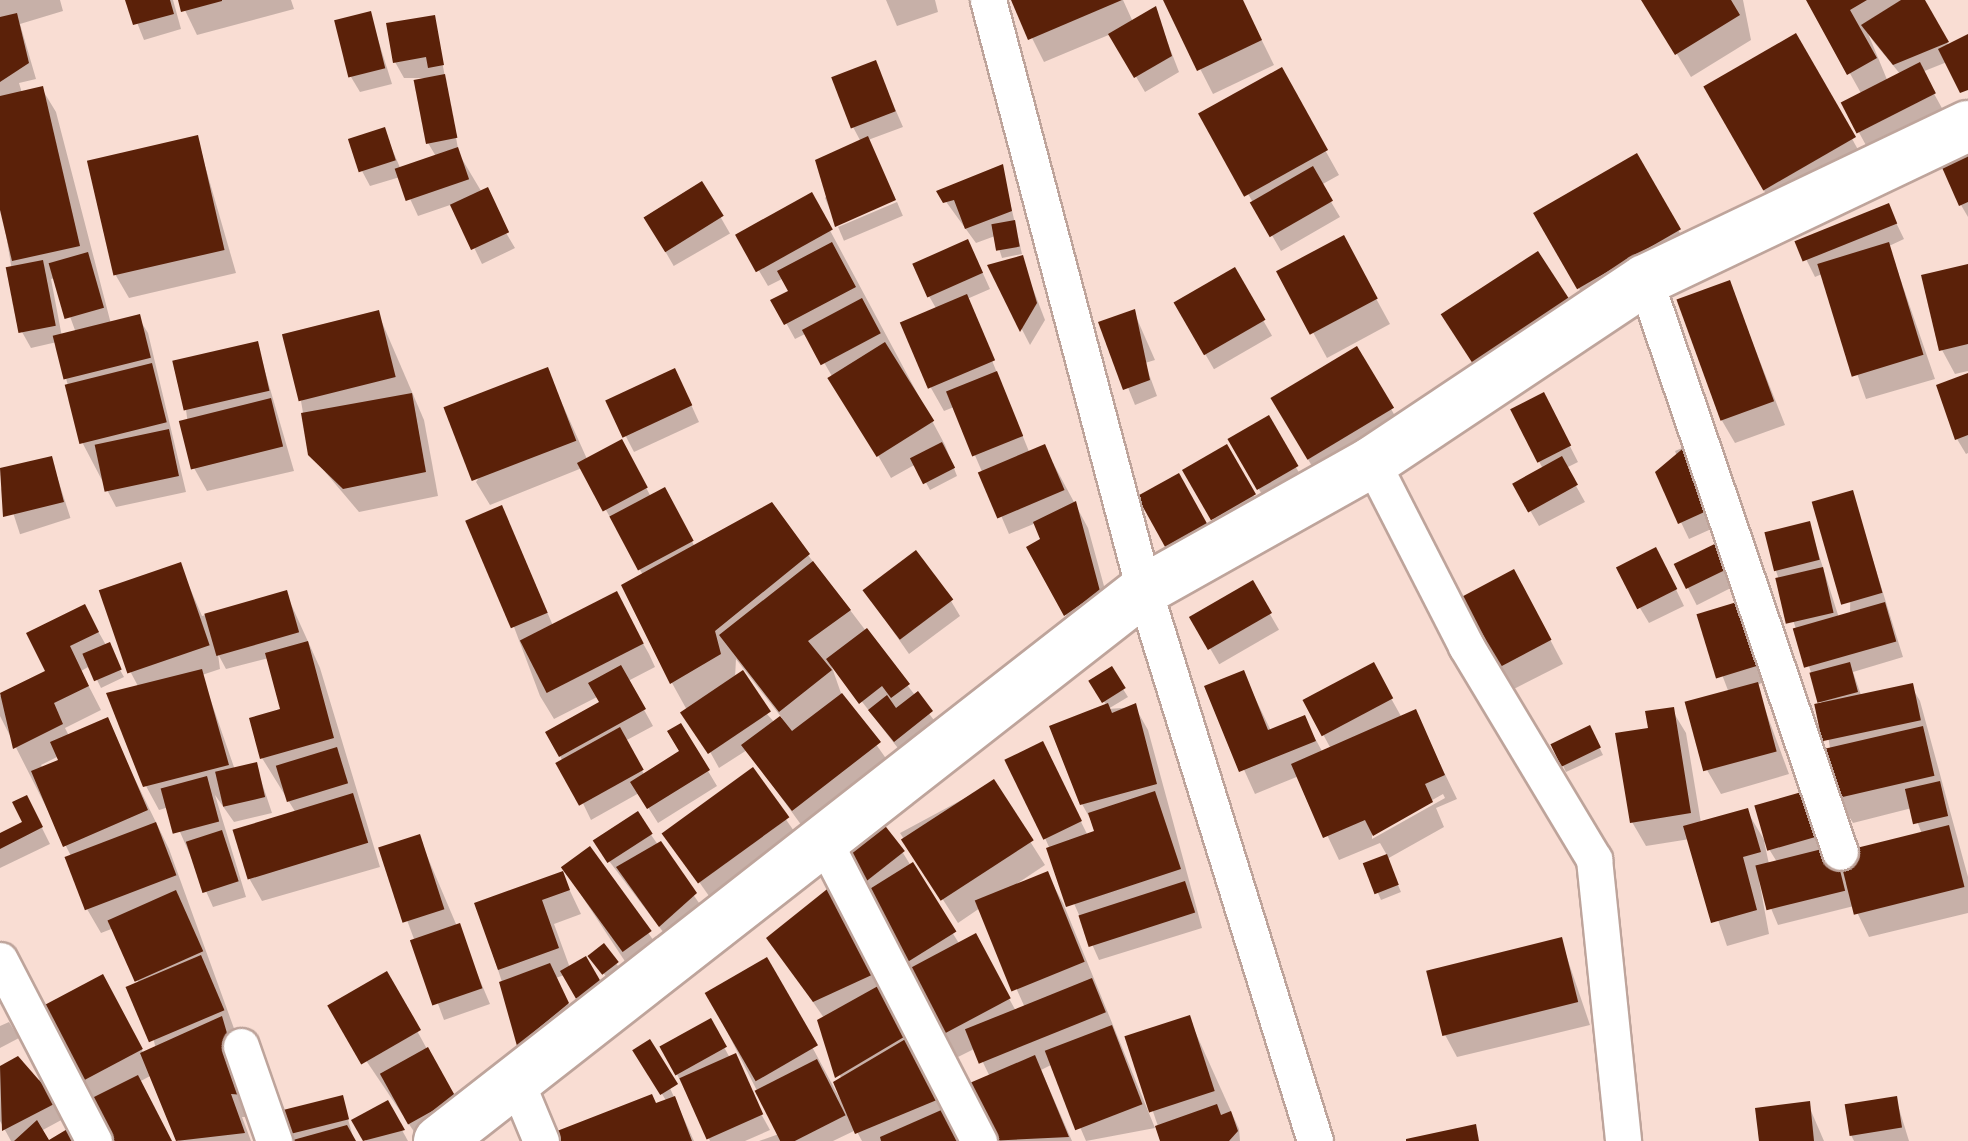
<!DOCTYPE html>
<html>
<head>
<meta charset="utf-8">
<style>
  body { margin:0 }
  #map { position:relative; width:1968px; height:1141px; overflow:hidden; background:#f9ddd3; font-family:"Roboto Condensed",sans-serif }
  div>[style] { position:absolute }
  .shadow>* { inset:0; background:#0003; transform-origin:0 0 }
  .building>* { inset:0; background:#5b2109; transform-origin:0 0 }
  .roads { filter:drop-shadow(2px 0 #bea49b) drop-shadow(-2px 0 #bea49b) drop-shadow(0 2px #bea49b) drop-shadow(0 -2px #bea49b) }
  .street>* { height:35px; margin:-17.5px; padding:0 17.5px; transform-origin:17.5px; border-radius:17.5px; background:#fff }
  .secondary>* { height:50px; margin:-25px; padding:0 25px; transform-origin:25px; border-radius:25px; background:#fff }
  span { translate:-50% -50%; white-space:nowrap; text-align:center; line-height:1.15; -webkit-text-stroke:10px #feede7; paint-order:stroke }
</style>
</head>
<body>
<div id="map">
  <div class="shadow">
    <i style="clip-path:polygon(evenodd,0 0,60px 0,63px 11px,20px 24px,36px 79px,19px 83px,22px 93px,42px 89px,56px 112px,111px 324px,138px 317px,148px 333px,186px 492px,116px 507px,82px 442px,57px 342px,31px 348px,22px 332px,0 198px,0 0,56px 278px,76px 333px,62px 337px,51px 279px,56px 278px)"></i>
    <i style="clip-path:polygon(128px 0,173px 0,181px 29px,144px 40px)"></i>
    <i style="clip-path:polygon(180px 0,291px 0,294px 9px,197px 35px)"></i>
    <i style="clip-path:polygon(886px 0,935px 0,938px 12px,897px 26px)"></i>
    <i style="clip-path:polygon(1013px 0,1123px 0,1133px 22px,1155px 10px,1179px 72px,1145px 92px,1111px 34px,1044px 62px)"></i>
    <i style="clip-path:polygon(1165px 0,1242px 0,1274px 65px,1213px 94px)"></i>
    <i style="clip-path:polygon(1644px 0,1743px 0,1751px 40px,1691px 77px)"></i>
    <i style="clip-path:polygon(evenodd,1809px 0,1923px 0,1949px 46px,1968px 37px,1968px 87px,1947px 62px,1922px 72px,1943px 110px,1868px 149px,1844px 105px,1862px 95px,1809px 0,1867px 31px,1873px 41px,1901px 75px,1888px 82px,1867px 31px)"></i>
    <i style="clip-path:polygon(370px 14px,392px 84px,360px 92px,351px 77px)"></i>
    <i style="clip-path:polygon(434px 17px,459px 154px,515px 248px,482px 264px,453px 204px,418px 216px,400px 177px,370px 186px,362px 171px,384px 130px,401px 170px,437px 158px,428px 143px,437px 78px,404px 78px,395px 62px)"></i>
    <i style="left:1795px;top:36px;width:145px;height:102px;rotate:61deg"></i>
    <i style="clip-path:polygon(875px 63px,903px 127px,868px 140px,895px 198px,836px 224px,825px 198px,861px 142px,853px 127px)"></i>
    <i style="clip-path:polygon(1281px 71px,1339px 175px,1321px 185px,1340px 217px,1281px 251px,1202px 114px)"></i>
    <i style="clip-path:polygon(197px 138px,236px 273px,129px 298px,115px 274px)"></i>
    <i style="clip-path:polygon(1968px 154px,1968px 217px,1961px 205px)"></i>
    <i style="left:1636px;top:157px;width:112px;height:115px;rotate:60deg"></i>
    <i style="clip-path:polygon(1002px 167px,1022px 254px,1002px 258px,995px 236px,976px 243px,939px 192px)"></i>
    <i style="left:702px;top:185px;width:56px;height:65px;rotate:60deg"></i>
    <i style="clip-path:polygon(811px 195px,945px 445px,957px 476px,930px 490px,916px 464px,891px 478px,807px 333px,795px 339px,774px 301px,791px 292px,784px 278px,768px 286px,738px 235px)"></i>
    <i style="left:897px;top:202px;width:15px;height:64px;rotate:67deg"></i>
    <i style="clip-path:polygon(1888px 206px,1904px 239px,1889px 246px,1935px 379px,1866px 399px,1822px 274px,1815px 277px,1798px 243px)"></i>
    <i style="clip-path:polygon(976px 258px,990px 289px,967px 299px,1030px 454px,1053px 463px,1088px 528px,1112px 615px,1079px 638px,1029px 548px,1044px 540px,1036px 523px,1009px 534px,954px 407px,944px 411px,931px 388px,937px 310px,929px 296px)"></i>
    <i style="clip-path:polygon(1021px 258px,1045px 320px,1030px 345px,990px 267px)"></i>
    <i style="clip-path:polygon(1356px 262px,1390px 324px,1327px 358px,1280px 272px)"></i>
    <i style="clip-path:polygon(1968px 266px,1968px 371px,1955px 374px,1942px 350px)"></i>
    <i style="left:1234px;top:270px;width:76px;height:67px;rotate:60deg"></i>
    <i style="clip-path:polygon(1729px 283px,1785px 425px,1735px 443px,1721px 419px)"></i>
    <i style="clip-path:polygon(1134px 312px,1155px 360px,1145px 363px,1157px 396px,1135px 405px,1102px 323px)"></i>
    <i style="clip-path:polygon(378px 313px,424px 420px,438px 496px,359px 512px,310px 454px,301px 401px)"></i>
    <i style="clip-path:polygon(257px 344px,294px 471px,207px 491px,194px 468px,186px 410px)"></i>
    <i style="left:1357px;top:350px;width:96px;height:97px;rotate:60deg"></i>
    <i style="clip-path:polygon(evenodd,547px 370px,587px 459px,630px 457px,651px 497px,664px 490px,695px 547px,808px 555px,940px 728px,904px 756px,829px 659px,842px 696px,892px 767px,807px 833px,747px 750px,719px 768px,672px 683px,643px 575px,582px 468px,490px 505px,476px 482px,547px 370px,736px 659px,782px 718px,775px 723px,735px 678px,736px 659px)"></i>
    <i style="clip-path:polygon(1968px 376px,1968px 453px,1966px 454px,1957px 439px)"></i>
    <i style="clip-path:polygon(683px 387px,699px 422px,634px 452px,608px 402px)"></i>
    <i style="clip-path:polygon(1513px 411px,1552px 411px,1578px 462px,1566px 468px,1585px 502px,1539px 526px,1515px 484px,1543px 469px)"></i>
    <i style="left:1268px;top:419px;width:74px;height:43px;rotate:60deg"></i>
    <i style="clip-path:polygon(1692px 444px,1729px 521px,1689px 539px,1658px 474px,1680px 464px,1675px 451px)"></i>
    <i style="left:1226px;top:448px;width:73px;height:46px;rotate:60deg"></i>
    <i style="left:51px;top:458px;width:63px;height:53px;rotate:72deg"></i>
    <i style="left:1178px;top:476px;width:73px;height:43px;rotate:61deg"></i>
    <i style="clip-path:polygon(evenodd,1852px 493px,1903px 657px,1853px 672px,1862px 698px,1911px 686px,1920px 701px,1968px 877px,1968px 913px,1869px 937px,1854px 906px,1778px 925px,1759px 880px,1769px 934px,1727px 946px,1690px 839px,1646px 846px,1632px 822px,1651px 730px,1672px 710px,1686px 733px,1701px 823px,1747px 811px,1766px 843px,1810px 792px,1842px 865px,1922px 834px,1912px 808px,1853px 823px,1839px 800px,1823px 707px,1776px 571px,1809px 524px,1839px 618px,1850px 614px,1852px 493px,1764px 841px,1777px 862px,1769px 864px,1764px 841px)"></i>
    <i style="clip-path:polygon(509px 524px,554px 628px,627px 615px,649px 654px,655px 667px,628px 681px,653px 726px,625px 741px,645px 776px,708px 771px,717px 786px,658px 823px,639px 793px,591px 820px,549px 733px,602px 703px,599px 696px,554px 719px,540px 696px,514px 627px)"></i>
    <i style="left:1732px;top:538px;width:44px;height:62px;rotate:63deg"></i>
    <i style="clip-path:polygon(180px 565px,202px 616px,286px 593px,320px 668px,380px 867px,262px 901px,249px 878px,296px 813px,262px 758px,283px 711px,269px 658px,226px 669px,218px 654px,220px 669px,202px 675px,235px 770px,256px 765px,272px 813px,234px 822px,215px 795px,246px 897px,213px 907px,169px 807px,159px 810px,146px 786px,139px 688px,130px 671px)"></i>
    <i style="clip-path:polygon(1664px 565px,1684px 606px,1649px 623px,1640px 608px)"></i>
    <i style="left:1252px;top:583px;width:54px;height:69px;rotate:60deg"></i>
    <i style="clip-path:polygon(865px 591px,951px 601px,960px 616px,909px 654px)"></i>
    <i style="clip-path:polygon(1527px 596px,1563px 664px,1508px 692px,1495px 669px)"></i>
    <i style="clip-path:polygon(1700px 617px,1777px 678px,1756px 685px,1789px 774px,1721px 794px,1707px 770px,1729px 693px)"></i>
    <i style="clip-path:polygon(evenodd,98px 631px,124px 677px,101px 688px,90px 666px,81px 671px,101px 710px,65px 728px,69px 736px,106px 720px,169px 849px,236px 1034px,257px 1117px,242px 1117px,251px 1141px,179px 1141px,152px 1075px,139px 1082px,170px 1141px,114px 1141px,81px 1082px,116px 1001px,144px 1054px,156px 1049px,139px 984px,114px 928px,101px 933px,87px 909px,72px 858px,0 716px,0 696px,48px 672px,29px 634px,98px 631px,59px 756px,61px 761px,43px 769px,41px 765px,59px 756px)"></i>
    <i style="clip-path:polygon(evenodd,1373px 666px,1402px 718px,1415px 712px,1457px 799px,1436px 808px,1444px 827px,1387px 859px,1401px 892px,1381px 900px,1366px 866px,1388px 857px,1380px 843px,1339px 860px,1299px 776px,1255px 794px,1207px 688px,1243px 673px,1271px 731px,1304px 718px,1323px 753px,1331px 749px,1305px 701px,1373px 666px,1443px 794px,1445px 798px,1372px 839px,1372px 834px,1443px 794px)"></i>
    <i style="clip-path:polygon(1111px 670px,1128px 697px,1108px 709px,1135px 707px,1148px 730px,1202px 928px,1099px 960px,1045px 838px,1050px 759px,1088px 836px,1098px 833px,1082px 804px,1107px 706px,1091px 682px)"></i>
    <i style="clip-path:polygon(1593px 735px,1603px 755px,1566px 772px,1553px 745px)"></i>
    <i style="left:752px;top:771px;width:86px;height:107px;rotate:55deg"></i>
    <i style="clip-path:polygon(993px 783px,1045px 865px,1018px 883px,1047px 874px,1063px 903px,1155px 1128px,1086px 1141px,1053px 1064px,1041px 1070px,1072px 1141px,991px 1141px,990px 1077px,976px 1048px,952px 1060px,845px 869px,903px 853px,960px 945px,975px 937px,1017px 1013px,1026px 1010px,980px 908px,958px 923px,900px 833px)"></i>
    <i style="clip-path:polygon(35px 814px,50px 844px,0 868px,0 836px)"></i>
    <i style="clip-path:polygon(637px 815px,704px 910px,670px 941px,606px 857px)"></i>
    <i style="clip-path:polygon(419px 837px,490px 1004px,444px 1020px,381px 850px)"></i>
    <i style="clip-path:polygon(589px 850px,659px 948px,630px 969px,572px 881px)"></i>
    <i style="clip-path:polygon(562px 874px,581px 914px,554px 924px,570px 968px,604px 992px,581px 1004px,564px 975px,556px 978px,576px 1020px,527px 1059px,477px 905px)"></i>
    <i style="clip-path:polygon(835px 885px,972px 1141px,862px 1141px,856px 1130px,833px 1141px,759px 1141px,779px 1134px,708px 994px,766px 961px,854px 1125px,824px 1018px,769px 938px)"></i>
    <i style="clip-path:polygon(1561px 940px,1590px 1025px,1457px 1057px,1444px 1033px)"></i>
    <i style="clip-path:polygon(604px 947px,621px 970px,609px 980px,595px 963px)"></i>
    <i style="clip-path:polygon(386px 974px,463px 1115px,419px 1139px,330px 1007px)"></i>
    <i style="clip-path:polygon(1189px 1018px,1239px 1129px,1240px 1141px,1163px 1141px,1128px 1038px)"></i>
    <i style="clip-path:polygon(9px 1022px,19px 1038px,0 1048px,0 1026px)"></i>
    <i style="clip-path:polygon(710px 1022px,770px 1130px,745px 1141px,710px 1141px,664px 1048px)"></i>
    <i style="clip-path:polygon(649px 1042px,694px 1141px,563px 1141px,667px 1102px,635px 1051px)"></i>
    <i style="clip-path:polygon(17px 1060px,31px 1084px,43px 1078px,65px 1118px,41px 1131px,47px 1141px,11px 1141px,0 1121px,0 1069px)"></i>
    <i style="clip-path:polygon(342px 1097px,354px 1141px,284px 1141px,281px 1136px)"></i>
    <i style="clip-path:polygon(1896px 1099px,1909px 1141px,1854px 1141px,1851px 1135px)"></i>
    <i style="clip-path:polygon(387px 1103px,408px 1141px,366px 1141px,355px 1121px)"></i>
    <i style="clip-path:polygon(1808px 1104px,1824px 1141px,1762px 1141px)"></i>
  </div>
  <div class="building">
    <i style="clip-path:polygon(125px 0,170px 0,174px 14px,133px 25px)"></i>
    <i style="clip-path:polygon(178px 0,222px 0,222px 1px,181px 12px)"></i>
    <i style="clip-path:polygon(1011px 0,1122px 0,1028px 40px)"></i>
    <i style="clip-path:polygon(1163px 0,1243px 0,1262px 40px,1197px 71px)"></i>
    <i style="clip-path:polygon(1641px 0,1731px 0,1740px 15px,1675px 55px)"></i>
    <i style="clip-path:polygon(1806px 0,1867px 0,1850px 10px,1877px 58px,1847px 75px)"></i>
    <i style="clip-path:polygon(1901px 0,1925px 0,1949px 42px,1893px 65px,1861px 25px)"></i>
    <i style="clip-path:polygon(1156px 6px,1172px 56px,1134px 78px,1108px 34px)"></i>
    <i style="left:371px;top:11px;width:59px;height:38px;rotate:76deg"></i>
    <i style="clip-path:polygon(17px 13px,29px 63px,0 82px,0 17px)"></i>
    <i style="clip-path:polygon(435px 15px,444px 65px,428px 68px,426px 57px,393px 63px,386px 23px)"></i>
    <i style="left:1796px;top:33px;width:120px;height:107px;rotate:60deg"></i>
    <i style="clip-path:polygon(1968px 34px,1968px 90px,1960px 93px,1938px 49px)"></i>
    <i style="left:876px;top:60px;width:55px;height:48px;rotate:69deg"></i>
    <i style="left:1920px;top:62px;width:35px;height:89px;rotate:63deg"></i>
    <i style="left:1282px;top:67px;width:95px;height:96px;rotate:61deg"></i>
    <i style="left:445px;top:74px;width:65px;height:32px;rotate:79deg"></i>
    <i style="clip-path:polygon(43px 86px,80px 246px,12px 261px,0 210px,0 96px)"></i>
    <i style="left:385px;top:127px;width:35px;height:39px;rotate:72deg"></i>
    <i style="left:198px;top:135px;width:118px;height:114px;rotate:77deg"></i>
    <i style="clip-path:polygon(868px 136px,896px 200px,835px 227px,815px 160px)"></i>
    <i style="left:458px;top:147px;width:34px;height:67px;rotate:71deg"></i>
    <i style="clip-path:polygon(1968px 151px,1968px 202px,1959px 206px,1940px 163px)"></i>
    <i style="left:1637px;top:153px;width:88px;height:120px;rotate:60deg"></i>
    <i style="clip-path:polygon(1003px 164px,1012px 211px,965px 229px,954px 200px,943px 203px,936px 191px)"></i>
    <i style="left:1313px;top:166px;width:40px;height:73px;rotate:60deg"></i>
    <i style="left:702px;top:181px;width:41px;height:69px;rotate:58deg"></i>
    <i style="left:488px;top:187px;width:50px;height:42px;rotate:65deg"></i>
    <i style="left:812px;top:192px;width:43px;height:88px;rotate:61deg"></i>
    <i style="left:1889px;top:203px;width:22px;height:102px;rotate:68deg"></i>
    <i style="left:1015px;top:220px;width:27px;height:24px;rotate:80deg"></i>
    <i style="left:1344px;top:235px;width:72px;height:77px;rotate:62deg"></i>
    <i style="left:968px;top:239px;width:37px;height:61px;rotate:66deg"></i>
    <i style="clip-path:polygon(832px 242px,856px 287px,784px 325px,770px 300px,788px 291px,777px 271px)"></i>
    <i style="left:1889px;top:242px;width:118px;height:75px;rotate:73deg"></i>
    <i style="left:1538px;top:251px;width:60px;height:116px;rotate:57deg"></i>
    <i style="left:88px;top:252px;width:58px;height:41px;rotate:74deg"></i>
    <i style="clip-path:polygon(1023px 255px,1037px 303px,1020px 332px,987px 265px)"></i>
    <i style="left:43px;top:260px;width:67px;height:38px;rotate:79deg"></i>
    <i style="clip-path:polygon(1968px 264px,1968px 344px,1939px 351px,1921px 275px)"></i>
    <i style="left:1235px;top:267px;width:61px;height:71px;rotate:60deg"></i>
    <i style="left:1730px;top:280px;width:129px;height:57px;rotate:70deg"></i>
    <i style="left:967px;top:294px;width:72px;height:73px;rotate:67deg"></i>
    <i style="left:862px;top:298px;width:40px;height:68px;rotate:62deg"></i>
    <i style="clip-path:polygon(1135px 309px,1150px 380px,1123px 390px,1098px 322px)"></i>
    <i style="left:379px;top:310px;width:69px;height:100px;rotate:76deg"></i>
    <i style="left:140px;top:314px;width:45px;height:90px;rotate:76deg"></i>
    <i style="left:258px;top:341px;width:51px;height:88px;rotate:77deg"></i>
    <i style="left:885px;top:342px;width:93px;height:68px;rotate:58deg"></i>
    <i style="left:1357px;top:346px;width:72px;height:101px;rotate:59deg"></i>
    <i style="left:152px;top:363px;width:61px;height:90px;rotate:76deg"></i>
    <i style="left:548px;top:367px;width:79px;height:112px;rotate:69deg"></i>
    <i style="left:675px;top:368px;width:41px;height:77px;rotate:65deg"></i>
    <i style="left:997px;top:371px;width:70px;height:55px;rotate:68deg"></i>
    <i style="clip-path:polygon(1968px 373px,1968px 435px,1955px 440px,1936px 385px)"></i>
    <i style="left:1544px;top:392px;width:60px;height:38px;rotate:63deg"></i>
    <i style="clip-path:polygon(412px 393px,426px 472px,343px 489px,308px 455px,301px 413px)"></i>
    <i style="left:271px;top:398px;width:50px;height:95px;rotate:76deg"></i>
    <i style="left:1269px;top:415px;width:59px;height:48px;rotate:60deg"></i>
    <i style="left:169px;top:429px;width:48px;height:76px;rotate:78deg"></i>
    <i style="left:622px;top:439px;width:55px;height:51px;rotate:62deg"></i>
    <i style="clip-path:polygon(1693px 440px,1722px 504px,1678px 524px,1655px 472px)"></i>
    <i style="left:942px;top:442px;width:29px;height:36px;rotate:63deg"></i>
    <i style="left:1045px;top:444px;width:50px;height:73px;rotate:67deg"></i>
    <i style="left:1227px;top:444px;width:58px;height:52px;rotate:60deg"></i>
    <i style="clip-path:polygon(52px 456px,64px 502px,3px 517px,0 468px)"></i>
    <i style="left:1562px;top:456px;width:33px;height:57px;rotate:61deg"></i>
    <i style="left:1179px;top:473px;width:58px;height:48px;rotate:61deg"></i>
    <i style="left:665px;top:487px;width:61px;height:63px;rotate:62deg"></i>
    <i style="left:1853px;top:490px;width:107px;height:43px;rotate:74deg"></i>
    <i style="clip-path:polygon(1076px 501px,1100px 591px,1064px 616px,1026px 547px,1040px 539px,1033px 522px)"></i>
    <i style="clip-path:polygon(772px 502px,810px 554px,715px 631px,721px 654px,670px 684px,621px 585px)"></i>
    <i style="left:502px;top:505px;width:117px;height:40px;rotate:67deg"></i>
    <i style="left:1810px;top:521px;width:40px;height:47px;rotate:76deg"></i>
    <i style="left:1733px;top:535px;width:28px;height:66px;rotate:64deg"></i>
    <i style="left:1656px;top:547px;width:47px;height:45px;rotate:63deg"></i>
    <i style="left:916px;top:550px;width:62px;height:67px;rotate:53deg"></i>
    <i style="clip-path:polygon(813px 561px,851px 610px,808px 641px,832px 670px,779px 712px,719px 635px)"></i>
    <i style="left:181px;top:562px;width:88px;height:87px;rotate:71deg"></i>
    <i style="left:1823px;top:567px;width:47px;height:49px;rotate:77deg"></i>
    <i style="left:1514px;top:569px;width:80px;height:67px;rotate:62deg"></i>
    <i style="left:1253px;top:580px;width:38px;height:74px;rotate:60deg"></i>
    <i style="left:287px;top:590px;width:44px;height:86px;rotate:74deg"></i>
    <i style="left:617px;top:591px;width:59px;height:109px;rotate:63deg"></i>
    <i style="left:1750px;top:598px;width:67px;height:56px;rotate:73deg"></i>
    <i style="left:1885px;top:602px;width:41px;height:96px;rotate:74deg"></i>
    <i style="clip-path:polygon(85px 604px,99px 632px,70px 646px,89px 686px,54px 703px,63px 724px,13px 749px,0 693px,45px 671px,26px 633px)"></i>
    <i style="clip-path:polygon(867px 628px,910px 684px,891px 698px,882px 686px,859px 704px,826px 659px)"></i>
    <i style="clip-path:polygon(308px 641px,334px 738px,260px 759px,249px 718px,280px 709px,265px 653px)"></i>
    <i style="left:110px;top:642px;width:30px;height:30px;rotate:67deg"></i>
    <i style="left:1374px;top:662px;width:41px;height:81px;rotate:62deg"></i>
    <i style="left:1850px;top:662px;width:31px;height:42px;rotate:75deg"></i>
    <i style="clip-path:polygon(621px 665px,646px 709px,559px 757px,545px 732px,599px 702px,588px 683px)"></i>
    <i style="left:1112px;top:666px;width:26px;height:28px;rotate:58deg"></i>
    <i style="clip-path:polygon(202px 669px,229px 765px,143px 787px,106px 693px)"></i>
    <i style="left:743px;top:670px;width:50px;height:76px;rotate:56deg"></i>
    <i style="clip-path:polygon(1244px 670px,1268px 730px,1305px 715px,1316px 741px,1239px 772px,1204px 686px)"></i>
    <i style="left:1758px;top:682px;width:72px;height:76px;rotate:75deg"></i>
    <i style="left:1913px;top:683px;width:38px;height:101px;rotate:78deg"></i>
    <i style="clip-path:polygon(918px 691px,933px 711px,894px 742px,868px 710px,887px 695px,896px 708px)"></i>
    <i style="clip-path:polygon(842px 693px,881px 742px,792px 811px,741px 745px,780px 716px,792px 731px)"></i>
    <i style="clip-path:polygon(1108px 703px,1112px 713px,1136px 703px,1157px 784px,1080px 805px,1049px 726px)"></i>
    <i style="clip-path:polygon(1674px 707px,1691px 813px,1630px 823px,1615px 733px,1648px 728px,1645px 711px)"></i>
    <i style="clip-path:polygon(1416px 709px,1445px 775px,1425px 784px,1433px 802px,1373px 836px,1365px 820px,1323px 838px,1291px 764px)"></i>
    <i style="clip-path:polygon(108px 717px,148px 810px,63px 847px,31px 771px,58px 760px,50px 742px)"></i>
    <i style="clip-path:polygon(681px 723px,710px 770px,647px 809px,630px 782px,679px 751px,667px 731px)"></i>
    <i style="left:1590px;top:725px;width:25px;height:44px;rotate:64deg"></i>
    <i style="left:1923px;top:726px;width:51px;height:102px;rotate:77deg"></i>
    <i style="left:620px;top:727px;width:49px;height:74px;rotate:61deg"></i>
    <i style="left:1043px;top:741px;width:89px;height:43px;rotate:64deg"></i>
    <i style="left:337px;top:747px;width:38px;height:64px;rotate:73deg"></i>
    <i style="left:257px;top:762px;width:36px;height:43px;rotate:77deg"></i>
    <i style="left:753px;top:767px;width:62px;height:113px;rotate:54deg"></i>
    <i style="left:207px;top:776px;width:47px;height:48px;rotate:75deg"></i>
    <i style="left:994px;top:779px;width:73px;height:111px;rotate:57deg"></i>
    <i style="left:1940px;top:781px;width:36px;height:36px;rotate:77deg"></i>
    <i style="left:1812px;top:789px;width:47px;height:60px;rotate:74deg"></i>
    <i style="clip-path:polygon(1155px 791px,1181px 869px,1066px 907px,1046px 848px,1094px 831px,1088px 813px)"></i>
    <i style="left:353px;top:793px;width:52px;height:126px;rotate:73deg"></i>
    <i style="clip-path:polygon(27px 795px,43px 827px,0 849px,0 833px,22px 822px,12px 802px)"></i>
    <i style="clip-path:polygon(1748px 808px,1761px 852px,1743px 857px,1757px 910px,1711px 923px,1683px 826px)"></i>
    <i style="left:638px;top:811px;width:27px;height:54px;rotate:57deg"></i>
    <i style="left:879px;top:818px;width:42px;height:59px;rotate:52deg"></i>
    <i style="left:156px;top:822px;width:57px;height:98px;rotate:69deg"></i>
    <i style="left:1949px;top:825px;width:64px;height:114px;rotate:76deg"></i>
    <i style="left:222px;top:830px;width:54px;height:38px;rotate:72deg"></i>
    <i style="left:420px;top:834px;width:79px;height:44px;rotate:72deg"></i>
    <i style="clip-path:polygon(661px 841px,697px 893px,659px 927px,616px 867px)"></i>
    <i style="left:590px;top:846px;width:105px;height:36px;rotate:54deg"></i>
    <i style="left:1834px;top:846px;width:46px;height:81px;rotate:76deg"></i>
    <i style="left:1387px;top:854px;width:33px;height:26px;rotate:69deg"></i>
    <i style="left:913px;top:862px;width:82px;height:61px;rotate:58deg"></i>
    <i style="clip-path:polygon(563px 871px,570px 890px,542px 900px,559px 948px,498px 970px,474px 903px)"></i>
    <i style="left:1048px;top:871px;width:98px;height:79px;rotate:68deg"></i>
    <i style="left:1185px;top:881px;width:33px;height:112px;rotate:72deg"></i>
    <i style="clip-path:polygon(836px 882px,887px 968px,813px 1002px,766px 938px)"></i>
    <i style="left:176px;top:890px;width:67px;height:75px;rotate:66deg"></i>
    <i style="left:460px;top:923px;width:69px;height:53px;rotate:71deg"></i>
    <i style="left:976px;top:933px;width:74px;height:85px;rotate:62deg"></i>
    <i style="left:1562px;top:937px;width:67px;height:140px;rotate:76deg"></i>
    <i style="left:604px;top:943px;width:24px;height:21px;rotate:52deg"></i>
    <i style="left:201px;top:955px;width:60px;height:82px;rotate:67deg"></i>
    <i style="left:586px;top:956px;width:32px;height:30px;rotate:60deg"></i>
    <i style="left:767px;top:957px;width:102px;height:72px;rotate:60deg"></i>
    <i style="clip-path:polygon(550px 963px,569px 1003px,517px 1046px,499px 982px)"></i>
    <i style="left:387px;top:971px;width:68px;height:69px;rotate:60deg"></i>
    <i style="left:103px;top:974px;width:85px;height:72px;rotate:62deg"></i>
    <i style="left:1092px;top:978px;width:37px;height:137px;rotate:68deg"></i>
    <i style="clip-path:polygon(887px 981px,914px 1031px,835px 1078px,817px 1020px)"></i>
    <i style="left:1190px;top:1015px;width:80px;height:69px;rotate:72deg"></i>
    <i style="clip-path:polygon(222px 1016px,245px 1095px,231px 1094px,245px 1133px,176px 1141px,140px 1053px)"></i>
    <i style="left:711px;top:1018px;width:33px;height:59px;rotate:61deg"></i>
    <i style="left:1112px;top:1025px;width:85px;height:72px;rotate:69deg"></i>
    <i style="clip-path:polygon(914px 1034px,944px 1097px,855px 1134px,833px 1082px)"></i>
    <i style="left:650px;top:1039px;width:53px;height:21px;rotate:58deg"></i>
    <i style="left:428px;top:1047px;width:58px;height:55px;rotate:61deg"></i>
    <i style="left:736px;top:1053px;width:67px;height:62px;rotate:66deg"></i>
    <i style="clip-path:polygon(1035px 1055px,1069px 1137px,988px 1141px,965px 1085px)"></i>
    <i style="clip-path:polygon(18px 1056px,58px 1102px,2px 1131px,0 1066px)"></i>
    <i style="left:817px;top:1059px;width:63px;height:70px;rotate:63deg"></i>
    <i style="clip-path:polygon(138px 1075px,172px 1141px,111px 1141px,90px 1099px)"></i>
    <i style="clip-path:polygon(652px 1094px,656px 1103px,675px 1096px,692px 1141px,561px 1141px,557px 1131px)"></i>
    <i style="left:343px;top:1095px;width:25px;height:72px;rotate:76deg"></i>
    <i style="left:1897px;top:1096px;width:32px;height:53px;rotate:81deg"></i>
    <i style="clip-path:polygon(388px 1100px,405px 1130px,363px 1141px,351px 1120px)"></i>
    <i style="clip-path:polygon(1810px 1101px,1814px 1141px,1759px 1141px,1755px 1108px)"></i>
    <i style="clip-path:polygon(955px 1104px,971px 1141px,881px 1141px,880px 1137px)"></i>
    <i style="clip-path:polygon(1217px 1104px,1221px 1115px,1231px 1111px,1238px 1131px,1229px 1141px,1160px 1141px,1155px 1126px)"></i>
    <i style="clip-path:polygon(37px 1120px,49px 1140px,69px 1128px,76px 1141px,14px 1141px)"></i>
    <i style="clip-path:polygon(1476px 1124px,1479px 1141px,1406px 1141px,1406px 1139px)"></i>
    <i style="clip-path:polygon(347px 1125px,356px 1141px,293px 1141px,293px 1140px)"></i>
  </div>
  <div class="roads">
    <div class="street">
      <i style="left:988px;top:0;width:610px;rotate:75.19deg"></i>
      <i style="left:1144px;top:590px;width:577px;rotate:72.76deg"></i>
      <i style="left:1645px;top:280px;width:604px;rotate:71.18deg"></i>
      <i style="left:1372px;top:462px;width:207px;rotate:62.9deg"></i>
      <i style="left:1466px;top:646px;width:249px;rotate:59deg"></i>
      <i style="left:1594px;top:859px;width:283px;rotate:84.1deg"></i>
      <i style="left:824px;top:841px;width:338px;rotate:62.7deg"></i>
      <i style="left:0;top:960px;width:204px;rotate:62.6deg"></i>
      <i style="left:241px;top:1046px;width:101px;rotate:70.8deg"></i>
      <i style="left:516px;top:1081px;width:65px;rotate:67.4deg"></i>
    </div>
    <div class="secondary">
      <i style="left:439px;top:1141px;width:895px;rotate:-38.01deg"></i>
      <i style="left:1144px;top:590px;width:261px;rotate:-29.3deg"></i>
      <i style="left:1372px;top:462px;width:328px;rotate:-33.7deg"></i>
      <i style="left:1645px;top:280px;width:358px;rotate:-25.5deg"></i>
    </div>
  </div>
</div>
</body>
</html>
